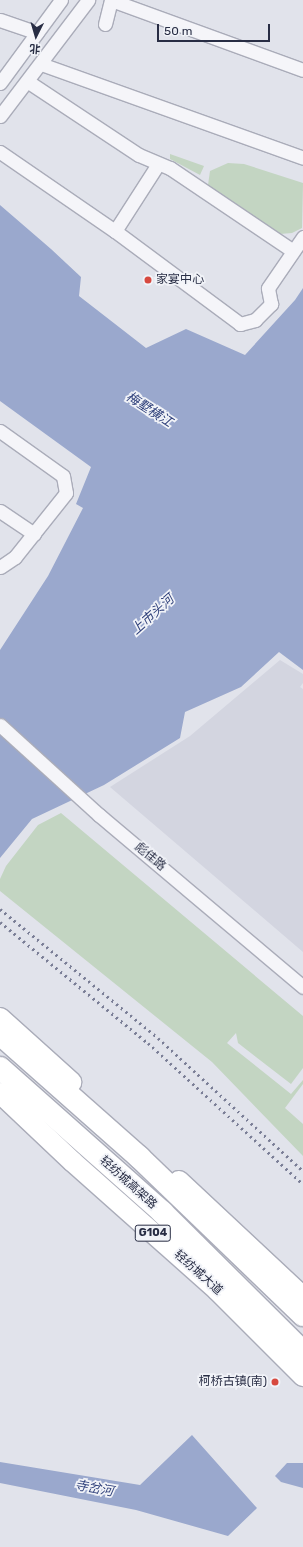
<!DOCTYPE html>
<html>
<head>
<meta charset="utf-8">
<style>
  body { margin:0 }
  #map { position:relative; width:303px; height:1547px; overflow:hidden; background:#e1e3eb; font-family:Rubik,"Noto Sans SC",sans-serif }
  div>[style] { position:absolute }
  .built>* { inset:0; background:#d3d5e0 }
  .green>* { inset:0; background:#c3d5c2 }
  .water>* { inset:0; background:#9aa8cd }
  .roads { filter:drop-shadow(1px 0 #aaacb9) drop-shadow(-1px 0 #aaacb9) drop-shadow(0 1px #aaacb9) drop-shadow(0 -1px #aaacb9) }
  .street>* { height:13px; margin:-6.5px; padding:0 6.5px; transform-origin:6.5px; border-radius:6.5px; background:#f5f5f9 }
  .primary>* { height:20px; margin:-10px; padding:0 10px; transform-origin:10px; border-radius:10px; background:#fff }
  .highway>* { height:22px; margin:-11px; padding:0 11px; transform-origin:11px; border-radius:11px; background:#fff }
  .rail>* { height:3px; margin-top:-1.5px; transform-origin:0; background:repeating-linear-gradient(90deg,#7a7e96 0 2px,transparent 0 6px) }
  .dots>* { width:11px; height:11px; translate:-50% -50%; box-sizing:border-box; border:2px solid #f1f3f8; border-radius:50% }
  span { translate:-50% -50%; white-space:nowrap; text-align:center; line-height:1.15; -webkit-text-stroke:3.5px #f1f3f8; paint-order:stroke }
  .shield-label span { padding:1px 3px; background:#f1f3f8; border:1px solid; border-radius:3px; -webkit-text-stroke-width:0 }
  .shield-label { font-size:11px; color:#282d44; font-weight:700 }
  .poi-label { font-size:12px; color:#282d44 }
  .left { translate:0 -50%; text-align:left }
  .right { translate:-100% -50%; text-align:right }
  .street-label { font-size:12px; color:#282d44 }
  .water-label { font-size:13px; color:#30417b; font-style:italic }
  .north { position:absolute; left:16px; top:16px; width:40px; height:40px; -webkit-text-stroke:3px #f1f3f8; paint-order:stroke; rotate:185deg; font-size:11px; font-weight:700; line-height:16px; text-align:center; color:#282d44 }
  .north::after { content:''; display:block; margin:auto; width:14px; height:18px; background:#282d44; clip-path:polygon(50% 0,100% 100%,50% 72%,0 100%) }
  .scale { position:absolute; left:157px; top:24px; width:113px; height:18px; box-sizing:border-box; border:2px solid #282d44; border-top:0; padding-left:5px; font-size:12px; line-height:14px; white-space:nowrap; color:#282d44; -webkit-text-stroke:3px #f1f3f8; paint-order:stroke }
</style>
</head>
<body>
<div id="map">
  <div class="built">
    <i style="clip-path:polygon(280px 660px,303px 674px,303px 683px,300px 687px,303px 689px,303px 952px,110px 787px,190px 736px)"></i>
  </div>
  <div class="green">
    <i style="clip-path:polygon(170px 154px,204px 166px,200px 175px,170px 159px)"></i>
    <i style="clip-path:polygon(228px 163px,244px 164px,303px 183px,302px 228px,292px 233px,280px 234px,208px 185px,210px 171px)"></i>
    <i style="clip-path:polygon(61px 813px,303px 1016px,303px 1068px,291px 1084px,238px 1043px,236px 1033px,227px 1043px,291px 1094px,303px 1080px,303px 1084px,285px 1108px,303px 1124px,303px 1156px,212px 1062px,0 891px,0 879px,6px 866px,38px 825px)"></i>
  </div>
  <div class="water">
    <i style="clip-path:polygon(0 205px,51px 249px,81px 277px,79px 296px,146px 348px,186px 329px,245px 355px,295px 300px,303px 288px,303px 670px,279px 652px,241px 687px,185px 712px,180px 738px,104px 785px,32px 819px,0 858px,0 650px,48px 576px,83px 508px,76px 504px,91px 467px,0 401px)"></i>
    <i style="clip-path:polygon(192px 1435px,257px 1508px,228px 1536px,136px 1510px,0 1483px,0 1462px,140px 1485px)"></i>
    <i style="clip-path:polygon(287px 1463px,303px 1463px,303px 1488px,281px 1482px,275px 1476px)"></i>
  </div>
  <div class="roads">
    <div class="street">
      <i style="left:111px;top:0;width:204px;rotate:20deg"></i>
      <i style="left:0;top:20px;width:39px;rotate:19deg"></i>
      <i style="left:105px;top:24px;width:25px;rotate:-76deg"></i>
      <i style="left:41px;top:64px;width:278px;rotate:19.7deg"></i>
      <i style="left:27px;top:81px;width:134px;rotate:33.5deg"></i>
      <i style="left:139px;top:155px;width:34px;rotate:23deg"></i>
      <i style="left:170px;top:168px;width:148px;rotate:34deg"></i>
      <i style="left:0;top:83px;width:103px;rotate:-53.7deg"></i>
      <i style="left:0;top:116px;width:146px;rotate:-52.8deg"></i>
      <i style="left:0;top:152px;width:140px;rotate:34.5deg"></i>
      <i style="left:115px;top:231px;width:156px;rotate:36.6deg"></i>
      <i style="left:240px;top:324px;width:16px;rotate:-15deg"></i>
      <i style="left:255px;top:320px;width:23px;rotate:-45deg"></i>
      <i style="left:271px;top:304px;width:16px;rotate:-101deg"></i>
      <i style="left:268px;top:288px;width:62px;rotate:-55.5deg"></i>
      <i style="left:115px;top:231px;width:80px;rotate:-57.3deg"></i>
      <i style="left:0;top:431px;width:77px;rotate:35.5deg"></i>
      <i style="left:63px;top:476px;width:17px;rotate:80deg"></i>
      <i style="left:66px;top:493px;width:82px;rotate:128.6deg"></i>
      <i style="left:15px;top:557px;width:18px;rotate:146deg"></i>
      <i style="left:0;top:511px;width:41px;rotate:34.1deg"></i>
      <i style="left:0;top:725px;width:134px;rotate:42.3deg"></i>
      <i style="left:99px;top:815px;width:267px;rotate:40.1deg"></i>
    </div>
    <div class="primary">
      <i style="left:0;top:1018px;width:96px;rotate:42deg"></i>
      <i style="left:0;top:1093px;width:100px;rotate:43.4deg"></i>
      <i style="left:73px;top:1162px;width:193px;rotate:41.6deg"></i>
      <i style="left:217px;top:1290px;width:122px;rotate:45deg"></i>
      <i style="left:179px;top:1181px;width:170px;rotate:43.1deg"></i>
    </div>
    <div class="highway">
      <i style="left:0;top:1034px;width:186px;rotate:41.5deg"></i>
      <i style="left:139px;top:1157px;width:228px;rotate:43.9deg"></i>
      <i style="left:0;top:1068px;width:217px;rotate:41.6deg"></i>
      <i style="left:162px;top:1212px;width:199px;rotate:44.8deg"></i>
    </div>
  </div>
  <div class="rail">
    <i style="left:0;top:909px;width:204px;rotate:39.2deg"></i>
    <i style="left:158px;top:1038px;width:197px;rotate:42.5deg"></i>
    <i style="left:0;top:922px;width:191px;rotate:39.3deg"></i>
    <i style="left:148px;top:1043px;width:210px;rotate:42.3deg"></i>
  </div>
  <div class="dots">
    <i style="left:148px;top:280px;background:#d7493f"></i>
    <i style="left:275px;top:1382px;background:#d7493f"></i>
  </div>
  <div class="shield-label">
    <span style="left:153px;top:1233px">G104</span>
  </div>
  <div class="poi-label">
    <span class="left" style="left:156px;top:280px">家宴中心</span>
    <span class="right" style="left:267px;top:1382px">柯桥古镇(南)</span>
  </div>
  <div class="street-label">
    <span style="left:150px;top:857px;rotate:40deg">彪佳路</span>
    <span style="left:128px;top:1183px;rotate:42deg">轻纺城高架路</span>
    <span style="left:198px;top:1273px;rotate:42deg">轻纺城大道</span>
  </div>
  <div class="water-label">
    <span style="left:149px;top:410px;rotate:33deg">梅墅横江</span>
    <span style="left:153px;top:615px;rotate:-42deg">上市头河</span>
    <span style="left:94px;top:1489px;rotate:10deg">寺岔河</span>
  </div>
  <div class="north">北</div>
  <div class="scale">50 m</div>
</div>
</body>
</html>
